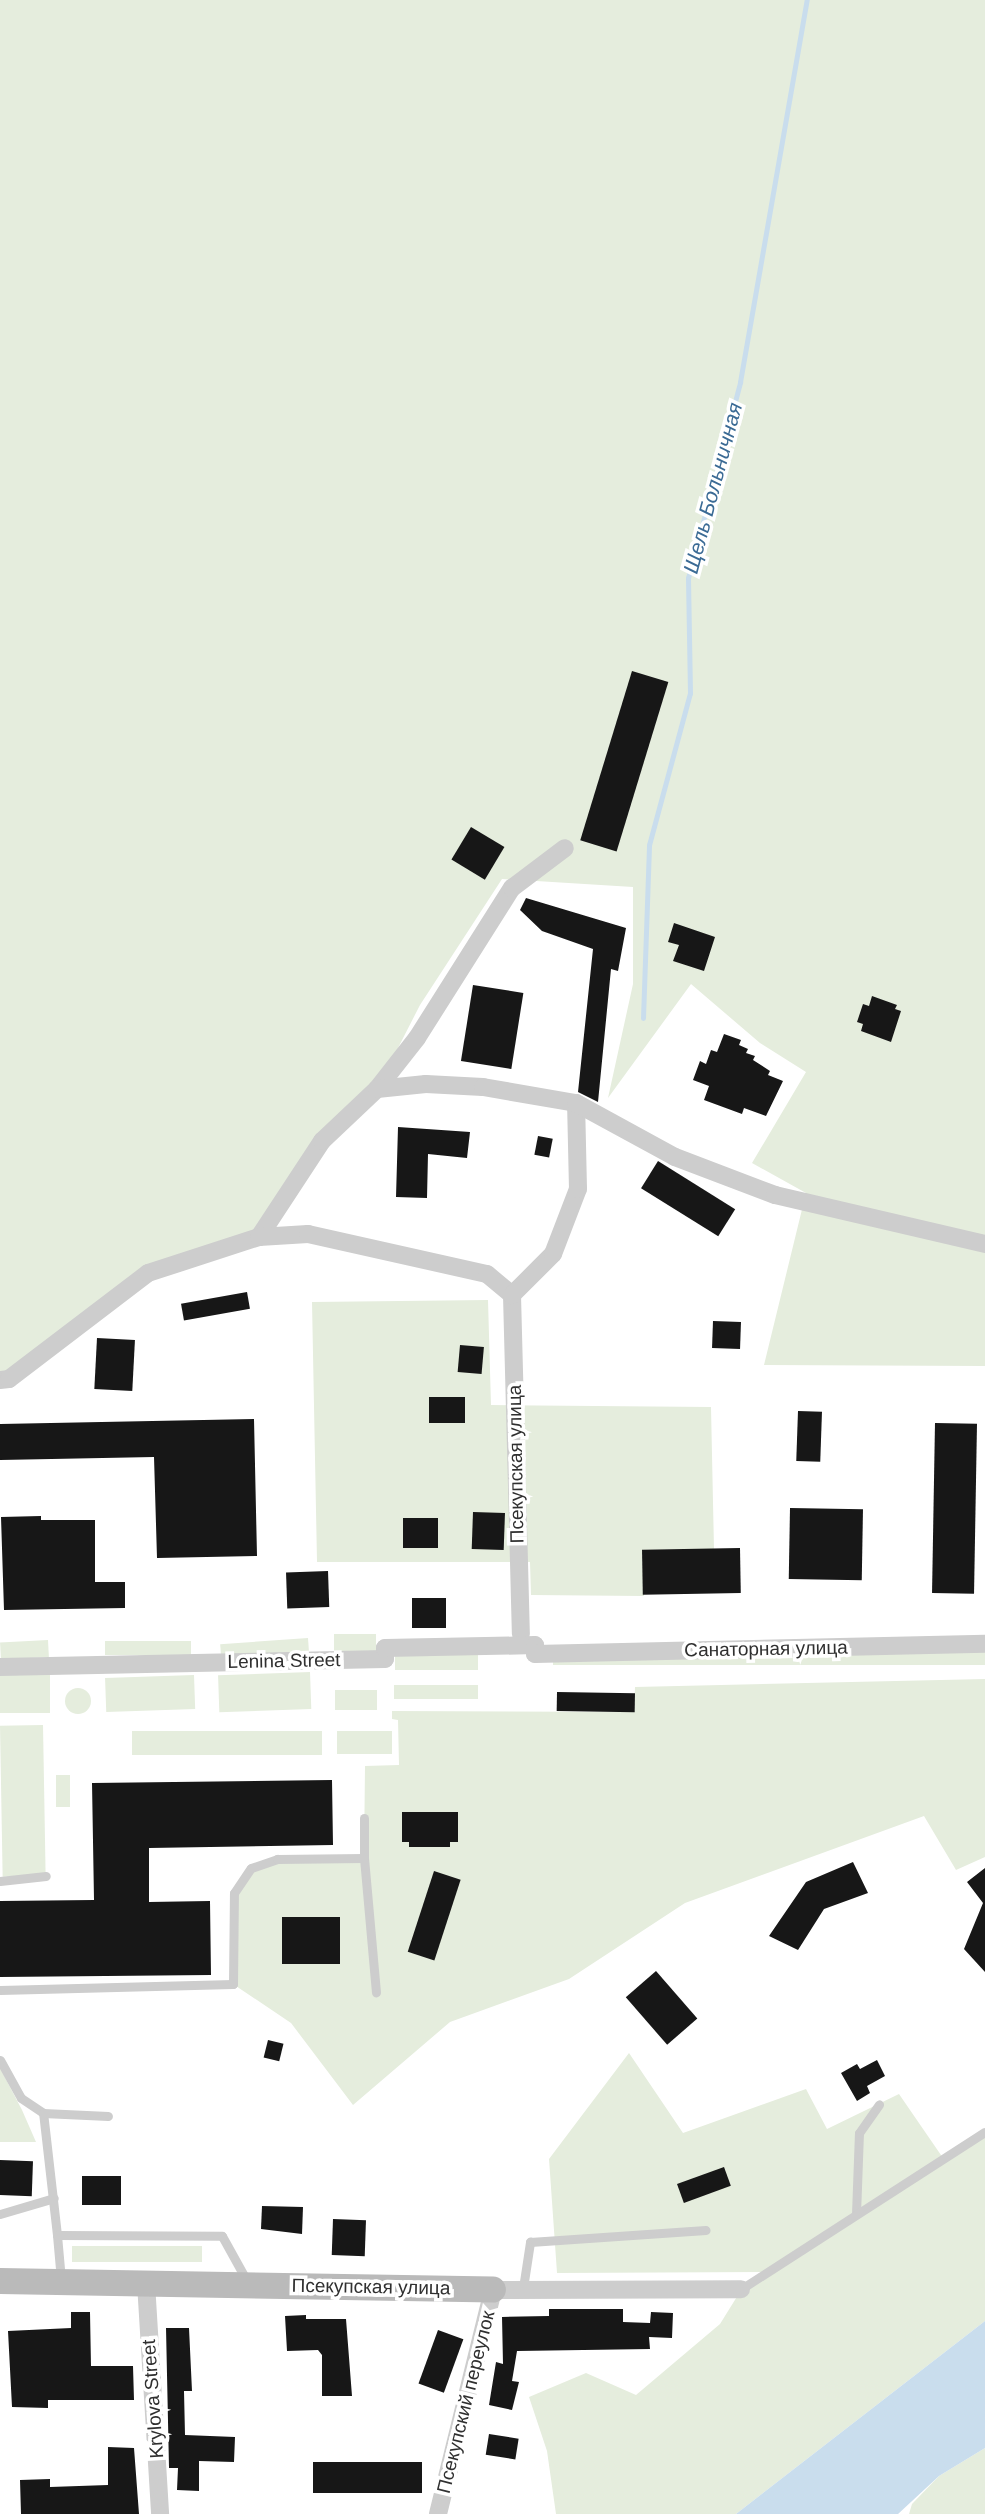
<!DOCTYPE html>
<html>
<head>
<meta charset="utf-8">
<style>
  body { margin:0 }
  #map { position:relative; width:985px; height:2514px; overflow:hidden; background:#fff; font-family:Helvetica,sans-serif }
  div>[style] { position:absolute }
  .green>* { inset:0; background:#e5eddd; transform-origin:0 0 }
  .round { border-radius:50% }
  .water>* { inset:0; background:#c9dded }
  .stream>* { height:5px; margin:-2.5px; padding:0 2.5px; transform-origin:2.5px; border-radius:2.5px; background:#c9dded }
  .building>* { inset:0; background:#171717; transform-origin:0 0 }
  .lane>* { height:9px; margin:-4.5px; padding:0 4.5px; transform-origin:4.5px; border-radius:4.5px; background:#cdcdcd }
  .street>* { height:18px; margin:-9px; padding:0 9px; transform-origin:9px; border-radius:9px; background:#cdcdcd }
  .secondary>* { height:26px; margin:-13px; padding:0 13px; transform-origin:13px; border-radius:13px; background:#bababa }
  span { translate:-50% -50%; white-space:nowrap; text-align:center; line-height:1.15; -webkit-text-stroke:7px #fff; paint-order:stroke }
  .street-label { font-size:19px; color:#303030 }
  .water-label { font-size:21px; color:#3b6b95; font-style:italic }
</style>
</head>
<body>
<div id="map">
  <div class="green">
    <i style="clip-path:polygon(0 0,985px 0,985px 1366px,764px 1365px,806px 1193px,752px 1163px,806px 1072px,760px 1043px,691px 984px,608px 1098px,633px 984px,633px 887px,502px 879px,420px 1005px,377px 1089px,322px 1141px,259px 1237px,148px 1273px,0 1380px)"></i>
    <i style="clip-path:polygon(488px 1300px,491px 1405px,711px 1407px,714px 1549px,642px 1550px,644px 1596px,531px 1595px,530px 1562px,317px 1562px,312px 1302px)"></i>
    <i style="left:376px;top:1634px;width:19px;height:42px;rotate:90deg"></i>
    <i style="left:308px;top:1638px;width:14px;height:88px;rotate:86deg"></i>
    <i style="left:48px;top:1640px;width:17px;height:48px;rotate:87deg"></i>
    <i style="left:191px;top:1641px;width:14px;height:86px;rotate:90deg"></i>
    <i style="left:985px;top:1652px;width:13px;height:432px;rotate:90deg"></i>
    <i style="left:478px;top:1654px;width:16px;height:83px;rotate:90deg"></i>
    <i style="left:310px;top:1672px;width:37px;height:92px;rotate:88deg"></i>
    <i style="left:50px;top:1674px;width:39px;height:50px;rotate:90deg"></i>
    <i style="left:194px;top:1675px;width:34px;height:89px;rotate:88deg"></i>
    <i style="clip-path:polygon(985px 1679px,985px 1857px,956px 1870px,924px 1816px,685px 1903px,569px 1979px,450px 2022px,353px 2105px,291px 2023px,233px 1984px,234px 1892px,251px 1868px,277px 1859px,364px 1857px,365px 1766px,399px 1765px,398px 1720px,392px 1719px,392px 1711px,634px 1712px,635px 1687px)"></i>
    <i style="left:478px;top:1685px;width:14px;height:84px;rotate:90deg"></i>
    <i class="round" style="left:65px;top:1688px;width:26px;height:26px"></i>
    <i style="left:377px;top:1690px;width:20px;height:42px;rotate:90deg"></i>
    <i style="left:43px;top:1725px;width:151px;height:43px;rotate:89deg"></i>
    <i style="left:322px;top:1731px;width:24px;height:190px;rotate:90deg"></i>
    <i style="left:337px;top:1731px;width:55px;height:23px"></i>
    <i style="left:56px;top:1775px;width:14px;height:32px"></i>
    <i style="clip-path:polygon(629px 2053px,683px 2133px,806px 2089px,827px 2129px,899px 2094px,943px 2158px,985px 2132px,985px 2321px,736px 2514px,556px 2514px,547px 2451px,529px 2397px,586px 2373px,636px 2395px,720px 2324px,738px 2295px,764px 2272px,557px 2273px,549px 2159px)"></i>
    <i style="clip-path:polygon(0 2068px,22px 2110px,36px 2142px,0 2142px)"></i>
    <i style="left:72px;top:2246px;width:130px;height:16px"></i>
    <i style="clip-path:polygon(985px 2448px,985px 2514px,909px 2514px,912px 2504px,939px 2476px)"></i>
  </div>
  <div class="water">
    <i style="clip-path:polygon(985px 2321px,985px 2448px,939px 2476px,898px 2514px,736px 2514px)"></i>
  </div>
  <div class="stream">
    <i style="left:643px;top:1018px;width:173px;rotate:-88deg"></i>
    <i style="left:649px;top:845px;width:157px;rotate:-74.9deg"></i>
    <i style="left:690px;top:693px;width:115px;rotate:-91deg"></i>
    <i style="left:688px;top:578px;width:203px;rotate:-75.1deg"></i>
    <i style="left:740px;top:382px;width:388px;rotate:-80.1deg"></i>
  </div>
  <div class="building">
    <i style="left:632px;top:671px;width:38px;height:177px;rotate:17deg"></i>
    <i style="left:471px;top:827px;width:39px;height:38px;rotate:31deg"></i>
    <i style="clip-path:polygon(526px 898px,626px 928px,618px 971px,611px 969px,598px 1102px,578px 1092px,593px 949px,542px 931px,520px 910px)"></i>
    <i style="clip-path:polygon(674px 923px,715px 937px,704px 971px,673px 961px,679px 945px,668px 942px)"></i>
    <i style="left:473px;top:985px;width:51px;height:77px;rotate:9deg"></i>
    <i style="clip-path:polygon(872px 996px,897px 1005px,895px 1009px,901px 1011px,891px 1042px,861px 1031px,863px 1024px,857px 1022px,863px 1004px,869px 1006px)"></i>
    <i style="clip-path:polygon(724px 1034px,741px 1040px,739px 1045px,748px 1049px,746px 1053px,755px 1056px,753px 1060px,770px 1071px,768px 1075px,783px 1081px,766px 1116px,744px 1108px,742px 1114px,704px 1100px,709px 1086px,693px 1080px,700px 1061px,706px 1064px,711px 1050px,717px 1052px)"></i>
    <i style="clip-path:polygon(398px 1127px,470px 1132px,467px 1158px,428px 1154px,427px 1198px,396px 1197px)"></i>
    <i style="left:538px;top:1136px;width:15px;height:19px;rotate:11deg"></i>
    <i style="left:658px;top:1161px;width:91px;height:32px;rotate:32deg"></i>
    <i style="left:247px;top:1292px;width:17px;height:67px;rotate:80deg"></i>
    <i style="left:713px;top:1321px;width:28px;height:27px;rotate:2deg"></i>
    <i style="left:97px;top:1338px;width:38px;height:51px;rotate:3deg"></i>
    <i style="left:460px;top:1345px;width:24px;height:27px;rotate:5deg"></i>
    <i style="left:429px;top:1397px;width:36px;height:26px"></i>
    <i style="left:798px;top:1411px;width:24px;height:50px;rotate:2deg"></i>
    <i style="clip-path:polygon(254px 1419px,257px 1556px,157px 1558px,154px 1457px,0 1460px,0 1424px)"></i>
    <i style="left:935px;top:1423px;width:42px;height:170px;rotate:1deg"></i>
    <i style="left:790px;top:1508px;width:73px;height:71px;rotate:1deg"></i>
    <i style="left:473px;top:1512px;width:32px;height:37px;rotate:2deg"></i>
    <i style="clip-path:polygon(41px 1516px,41px 1520px,95px 1520px,95px 1582px,125px 1582px,125px 1608px,4px 1610px,1px 1517px)"></i>
    <i style="left:403px;top:1518px;width:35px;height:30px"></i>
    <i style="left:740px;top:1548px;width:45px;height:98px;rotate:89deg"></i>
    <i style="left:328px;top:1571px;width:36px;height:42px;rotate:88deg"></i>
    <i style="left:412px;top:1598px;width:34px;height:30px"></i>
    <i style="left:557px;top:1692px;width:78px;height:19px;rotate:1deg"></i>
    <i style="clip-path:polygon(332px 1780px,333px 1845px,149px 1848px,149px 1902px,210px 1901px,211px 1975px,0 1977px,0 1901px,94px 1900px,92px 1783px)"></i>
    <i style="clip-path:polygon(402px 1812px,458px 1812px,458px 1842px,450px 1842px,450px 1847px,409px 1847px,409px 1842px,402px 1842px)"></i>
    <i style="clip-path:polygon(853px 1862px,868px 1893px,824px 1909px,798px 1950px,769px 1936px,806px 1882px)"></i>
    <i style="clip-path:polygon(985px 1868px,985px 1972px,964px 1949px,983px 1903px,967px 1882px)"></i>
    <i style="left:434px;top:1871px;width:28px;height:85px;rotate:18deg"></i>
    <i style="left:282px;top:1917px;width:58px;height:47px"></i>
    <i style="left:656px;top:1971px;width:63px;height:40px;rotate:49deg"></i>
    <i style="left:268px;top:2040px;width:16px;height:18px;rotate:14deg"></i>
    <i style="clip-path:polygon(877px 2060px,885px 2076px,867px 2086px,870px 2093px,857px 2101px,841px 2073px,857px 2064px,860px 2069px)"></i>
    <i style="left:0;top:2160px;width:33px;height:35px;rotate:2deg"></i>
    <i style="left:724px;top:2167px;width:20px;height:50px;rotate:70deg"></i>
    <i style="left:82px;top:2176px;width:39px;height:29px"></i>
    <i style="clip-path:polygon(262px 2206px,303px 2207px,302px 2234px,261px 2229px)"></i>
    <i style="left:333px;top:2219px;width:33px;height:36px;rotate:2deg"></i>
    <i style="clip-path:polygon(549px 2309px,623px 2309px,623px 2322px,650px 2323px,651px 2312px,673px 2313px,672px 2338px,649px 2337px,650px 2349px,517px 2351px,512px 2381px,519px 2382px,512px 2410px,489px 2405px,496px 2362px,503px 2364px,502px 2317px,549px 2316px)"></i>
    <i style="clip-path:polygon(71px 2312px,90px 2312px,91px 2366px,133px 2366px,134px 2400px,48px 2400px,48px 2408px,12px 2407px,8px 2331px,71px 2328px)"></i>
    <i style="clip-path:polygon(306px 2315px,306px 2319px,346px 2319px,352px 2396px,322px 2396px,322px 2355px,318px 2350px,287px 2351px,285px 2316px)"></i>
    <i style="clip-path:polygon(166px 2328px,189px 2328px,192px 2391px,184px 2391px,185px 2435px,235px 2437px,234px 2462px,199px 2461px,199px 2491px,177px 2490px,178px 2468px,169px 2468px)"></i>
    <i style="left:438px;top:2330px;width:27px;height:57px;rotate:20deg"></i>
    <i style="left:489px;top:2434px;width:30px;height:21px;rotate:9deg"></i>
    <i style="clip-path:polygon(108px 2447px,134px 2448px,139px 2514px,21px 2514px,20px 2480px,50px 2479px,50px 2487px,108px 2485px)"></i>
    <i style="left:422px;top:2462px;width:31px;height:109px;rotate:90deg"></i>
  </div>
  <div class="lane">
    <i style="left:364px;top:1858px;width:135px;rotate:84.9deg"></i>
    <i style="left:0;top:1881px;width:46px;rotate:-6.2deg"></i>
    <i style="left:0;top:1990px;width:233px;rotate:-1.5deg"></i>
    <i style="left:233px;top:1984px;width:91px;rotate:-89.4deg"></i>
    <i style="left:234px;top:1893px;width:30px;rotate:-56deg"></i>
    <i style="left:251px;top:1868px;width:28px;rotate:-19deg"></i>
    <i style="left:277px;top:1859px;width:87px;rotate:-0.7deg"></i>
    <i style="left:364px;top:1858px;width:40px;rotate:-90deg"></i>
    <i style="left:0;top:2060px;width:43px;rotate:61.1deg"></i>
    <i style="left:21px;top:2098px;width:27px;rotate:34deg"></i>
    <i style="left:0;top:2214px;width:56px;rotate:-16.5deg"></i>
    <i style="left:856px;top:2214px;width:81px;rotate:-87.9deg"></i>
    <i style="left:859px;top:2133px;width:35px;rotate:-55deg"></i>
    <i style="left:57px;top:2235px;width:123px;rotate:-96.5deg"></i>
    <i style="left:43px;top:2113px;width:65px;rotate:2.6deg"></i>
    <i style="left:61px;top:2280px;width:45px;rotate:-95.1deg"></i>
    <i style="left:57px;top:2235px;width:165px;rotate:0.3deg"></i>
    <i style="left:222px;top:2236px;width:54px;rotate:61deg"></i>
    <i style="left:523px;top:2288px;width:47px;rotate:-81.3deg"></i>
    <i style="left:530px;top:2242px;width:176px;rotate:-3.9deg"></i>
    <i style="left:741px;top:2289px;width:290px;rotate:-32.8deg"></i>
  </div>
  <div class="street">
    <i style="left:377px;top:1089px;width:65px;rotate:-51.9deg"></i>
    <i style="left:417px;top:1038px;width:178px;rotate:-57.7deg"></i>
    <i style="left:512px;top:888px;width:66px;rotate:-37deg"></i>
    <i style="left:259px;top:1237px;width:115px;rotate:-56.7deg"></i>
    <i style="left:322px;top:1141px;width:76px;rotate:-43.4deg"></i>
    <i style="left:377px;top:1089px;width:49px;rotate:-5.8deg"></i>
    <i style="left:426px;top:1084px;width:57px;rotate:3deg"></i>
    <i style="left:483px;top:1087px;width:94px;rotate:9.8deg"></i>
    <i style="left:512px;top:1295px;width:339px;rotate:88.5deg"></i>
    <i style="left:0;top:1380px;width:9px;rotate:-6deg"></i>
    <i style="left:9px;top:1379px;width:175px;rotate:-37.3deg"></i>
    <i style="left:148px;top:1273px;width:117px;rotate:-18deg"></i>
    <i style="left:259px;top:1237px;width:49px;rotate:-3.5deg"></i>
    <i style="left:308px;top:1234px;width:183px;rotate:12.6deg"></i>
    <i style="left:487px;top:1274px;width:33px;rotate:40deg"></i>
    <i style="left:512px;top:1295px;width:58px;rotate:-45deg"></i>
    <i style="left:553px;top:1254px;width:70px;rotate:-69deg"></i>
    <i style="left:578px;top:1189px;width:86px;rotate:-91.3deg"></i>
    <i style="left:576px;top:1103px;width:113px;rotate:28.6deg"></i>
    <i style="left:675px;top:1157px;width:107px;rotate:20.8deg"></i>
    <i style="left:775px;top:1195px;width:216px;rotate:13.1deg"></i>
    <i style="left:0;top:1667px;width:385px;rotate:-1.2deg"></i>
    <i style="left:385px;top:1659px;width:11px;rotate:-90deg"></i>
    <i style="left:385px;top:1648px;width:150px;rotate:-1.1deg"></i>
    <i style="left:535px;top:1645px;width:9px;rotate:90deg"></i>
    <i style="left:535px;top:1654px;width:450px;rotate:-1.3deg"></i>
    <i style="left:146px;top:2283px;width:231px;rotate:86.5deg"></i>
    <i style="left:438px;top:2514px;width:231px;rotate:-76.2deg"></i>
    <i style="left:493px;top:2290px;width:248px;rotate:-0.2deg"></i>
  </div>
  <div class="secondary">
    <i style="left:0;top:2281px;width:493px;rotate:1deg"></i>
  </div>
  <div class="street-label">
    <span style="left:516px;top:1464px;rotate:-91deg">Псекупская улица</span>
    <span style="left:766px;top:1649px;rotate:-1deg">Санаторная улица</span>
    <span style="left:284px;top:1661px;rotate:-1deg">Lenina Street</span>
    <span style="left:371px;top:2287px;rotate:1deg">Псекупская улица</span>
    <span style="left:153px;top:2399px;rotate:-94deg">Krylova Street</span>
    <span style="left:466px;top:2402px;rotate:-76deg">Псекупский переулок</span>
  </div>
  <div class="water-label">
    <span style="left:713px;top:488px;rotate:-75deg">Щель Больничная</span>
  </div>
</div>
</body>
</html>
